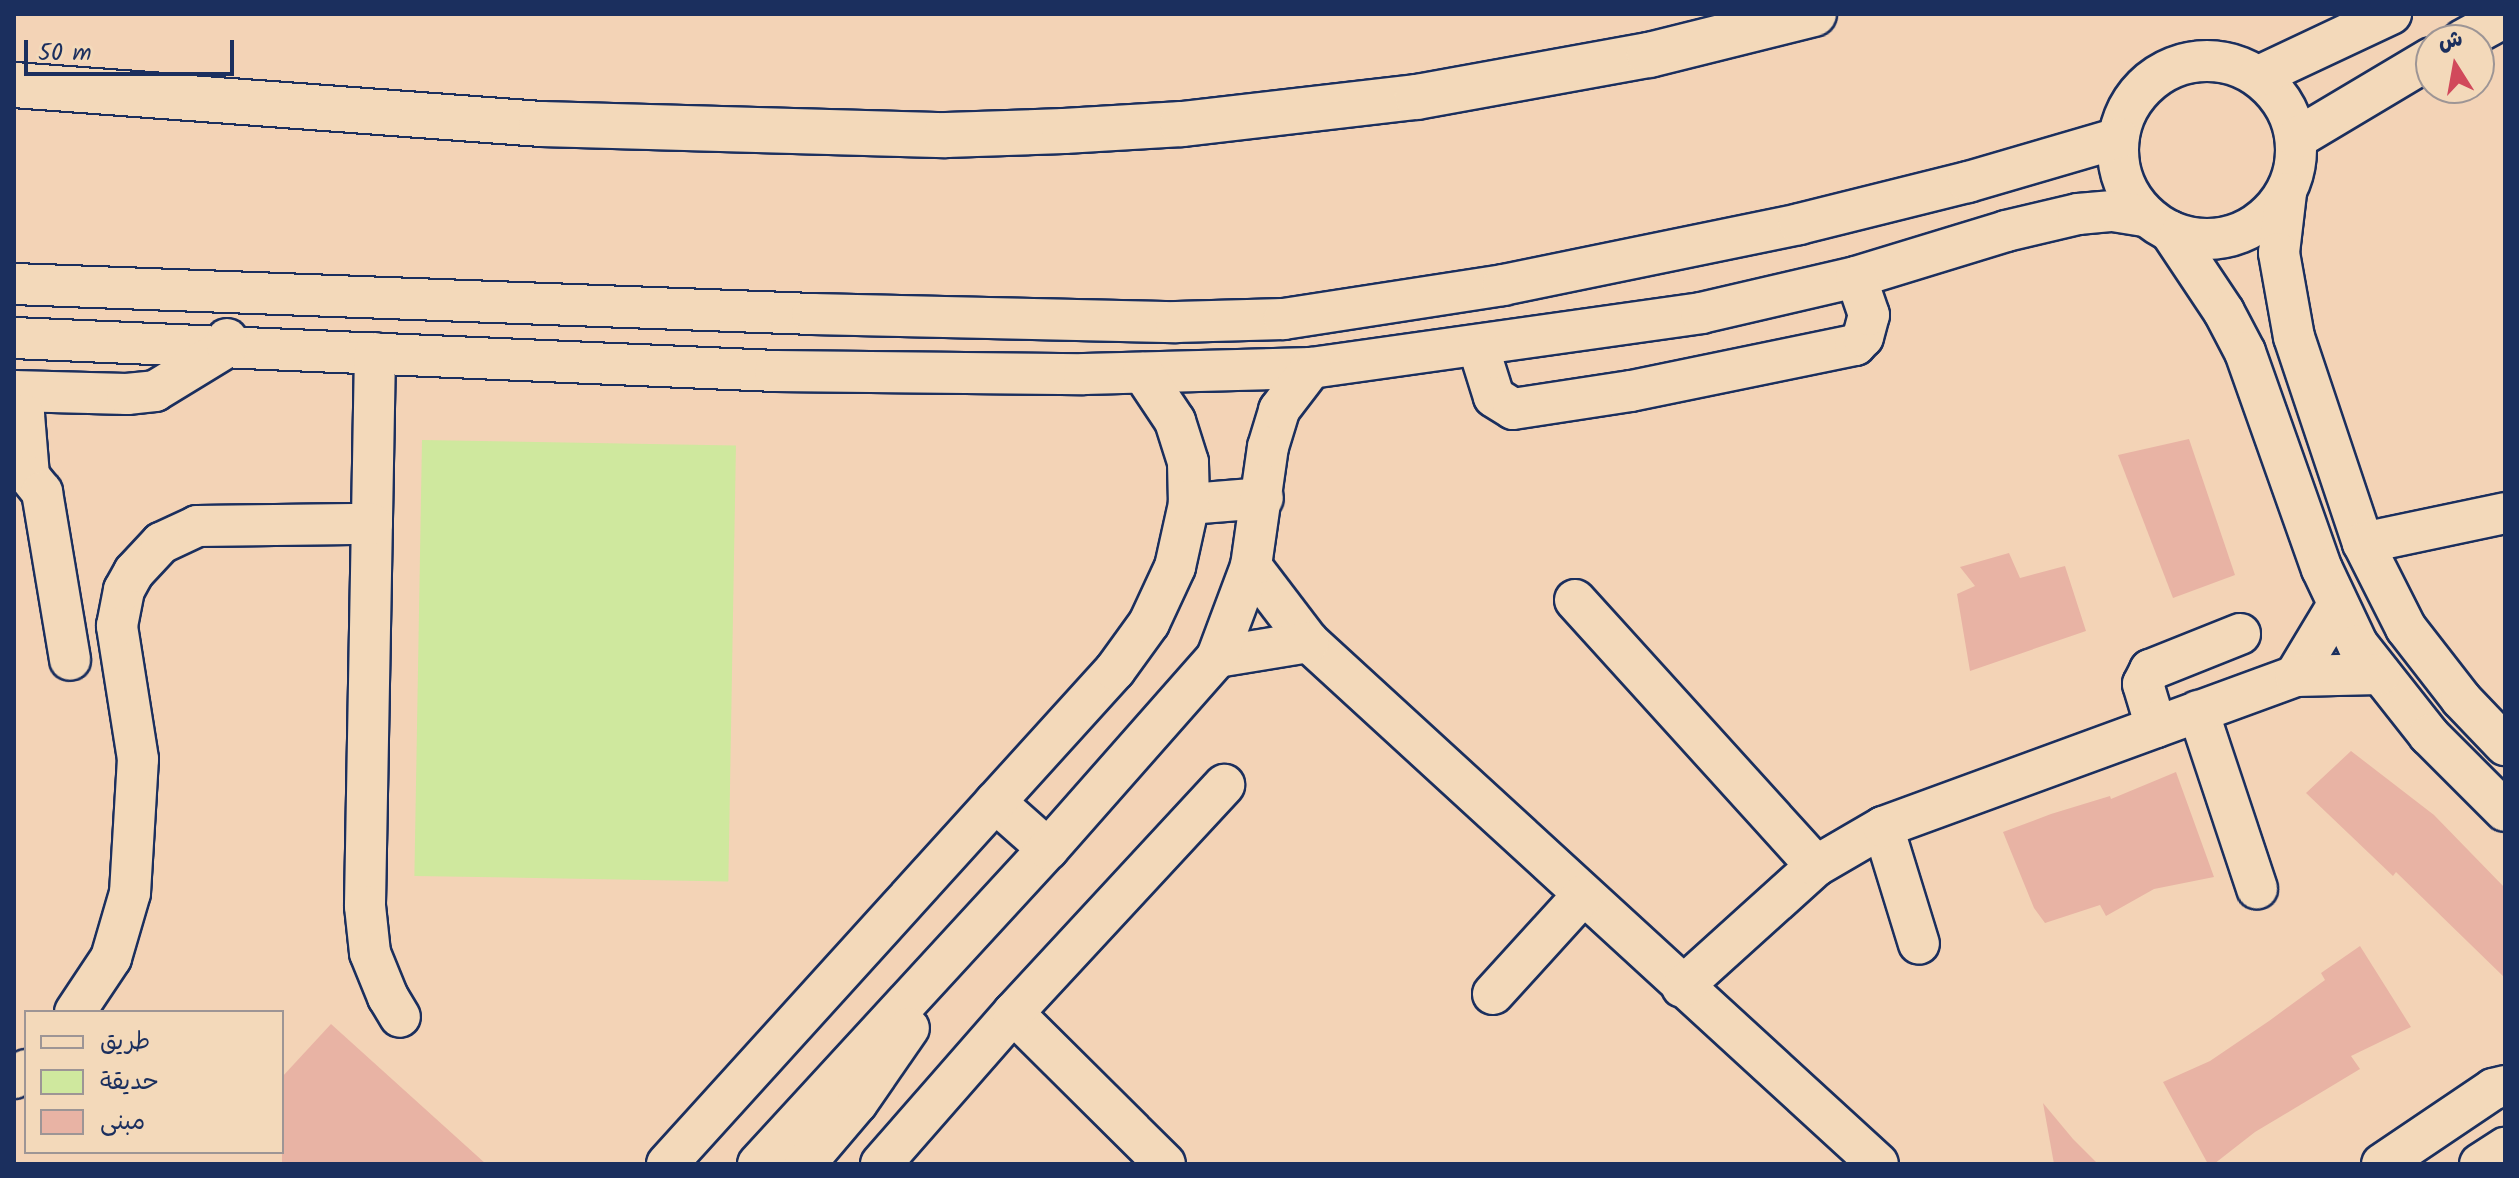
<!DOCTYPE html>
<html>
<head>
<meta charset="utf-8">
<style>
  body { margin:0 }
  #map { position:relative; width:2519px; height:1178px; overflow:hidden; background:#f3d3b6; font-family:Kalam,"Playpen Sans Arabic",sans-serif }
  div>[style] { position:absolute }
  .green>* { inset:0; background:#cfe89e; transform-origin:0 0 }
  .building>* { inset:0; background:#e8b3a4 }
  .roads { filter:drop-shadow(2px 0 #1b2f5e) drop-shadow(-2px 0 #1b2f5e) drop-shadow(0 2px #1b2f5e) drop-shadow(0 -2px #1b2f5e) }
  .minor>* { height:40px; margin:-20px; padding:0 20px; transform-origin:20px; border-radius:20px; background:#f3d9ba }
  .minor>.ring { margin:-20px; padding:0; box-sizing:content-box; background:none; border:40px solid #f3d9ba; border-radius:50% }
  .major>* { height:44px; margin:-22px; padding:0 22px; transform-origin:22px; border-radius:22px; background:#f3d9ba }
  span { translate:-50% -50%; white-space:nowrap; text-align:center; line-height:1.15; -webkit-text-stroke:6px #f3d9ba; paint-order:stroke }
  .frame { position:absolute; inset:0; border:16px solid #1b2f5e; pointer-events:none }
  .legend { position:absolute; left:24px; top:1010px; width:260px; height:144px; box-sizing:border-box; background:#f3d9ba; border:2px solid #9d9595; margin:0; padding:10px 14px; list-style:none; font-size:24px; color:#1b2f5e }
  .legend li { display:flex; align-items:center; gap:16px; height:40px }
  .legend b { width:40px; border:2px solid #9d9595 }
  .north { position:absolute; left:2415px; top:24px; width:80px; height:80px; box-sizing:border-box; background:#f3d9ba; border:2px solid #9d9595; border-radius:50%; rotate:349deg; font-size:22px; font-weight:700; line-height:32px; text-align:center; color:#1b2f5e }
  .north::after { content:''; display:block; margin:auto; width:28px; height:36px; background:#d1495b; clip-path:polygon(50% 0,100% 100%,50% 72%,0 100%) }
  .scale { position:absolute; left:24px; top:40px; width:210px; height:36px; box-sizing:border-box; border:4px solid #1b2f5e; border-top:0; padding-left:10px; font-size:24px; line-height:28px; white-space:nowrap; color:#1b2f5e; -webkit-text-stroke:6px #f3d9ba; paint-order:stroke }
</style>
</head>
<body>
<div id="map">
  <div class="green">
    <i style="left:422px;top:440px;width:314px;height:436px;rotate:1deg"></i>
  </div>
  <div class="building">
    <i style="clip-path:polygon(2189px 439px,2235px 575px,2173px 598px,2118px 455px)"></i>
    <i style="clip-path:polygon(2009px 553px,2020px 578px,2065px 566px,2086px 631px,1970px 671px,1957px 594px,1975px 586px,1960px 567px)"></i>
    <i style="clip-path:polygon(2351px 751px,2434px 815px,2505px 888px,2505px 978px,2396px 872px,2393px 876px,2306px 793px)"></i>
    <i style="clip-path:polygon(2176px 772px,2214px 877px,2154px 889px,2106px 916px,2100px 905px,2045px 923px,2034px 908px,2003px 832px,2051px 814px,2110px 796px,2111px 799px)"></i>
    <i style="clip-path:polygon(2360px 946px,2411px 1027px,2351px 1056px,2360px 1069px,2255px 1132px,2214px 1164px,2208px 1164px,2163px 1082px,2210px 1061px,2269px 1021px,2325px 980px,2321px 973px)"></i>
    <i style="clip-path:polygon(331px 1024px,486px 1164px,282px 1164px,282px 1077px)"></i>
    <i style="clip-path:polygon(2043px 1103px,2073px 1139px,2098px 1164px,2054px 1164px)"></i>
  </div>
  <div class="roads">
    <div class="minor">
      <i style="left:2463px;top:40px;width:48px;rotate:-28.7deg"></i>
      <i class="ring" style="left:2118px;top:61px;width:138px;height:138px"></i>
      <i style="left:2259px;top:76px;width:146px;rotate:-25.2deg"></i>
      <i style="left:2297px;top:138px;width:156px;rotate:-30.8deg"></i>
      <i style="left:2286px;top:193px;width:60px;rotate:96.7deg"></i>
      <i style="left:2279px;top:253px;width:85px;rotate:79.9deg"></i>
      <i style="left:2294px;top:337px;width:217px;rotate:71.5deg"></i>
      <i style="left:2363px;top:543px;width:95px;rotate:63.2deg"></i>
      <i style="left:2406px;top:628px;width:90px;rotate:52.2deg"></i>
      <i style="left:2461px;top:699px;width:64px;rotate:46.3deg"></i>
      <i style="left:2170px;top:231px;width:97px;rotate:56.3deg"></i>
      <i style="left:2224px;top:312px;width:45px;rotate:62.3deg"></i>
      <i style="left:2245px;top:352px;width:230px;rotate:70.5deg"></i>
      <i style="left:2322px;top:569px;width:84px;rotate:64.7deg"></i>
      <i style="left:2358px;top:645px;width:115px;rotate:51.7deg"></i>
      <i style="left:2429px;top:735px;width:107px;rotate:45deg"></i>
      <i style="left:14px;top:284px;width:799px;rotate:2.15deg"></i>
      <i style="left:812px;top:314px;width:364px;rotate:1.3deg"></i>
      <i style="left:1176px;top:322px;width:108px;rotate:-1.6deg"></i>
      <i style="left:1284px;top:319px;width:222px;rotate:-8.8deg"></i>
      <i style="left:1503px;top:285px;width:302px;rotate:-11.6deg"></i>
      <i style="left:1799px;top:224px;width:174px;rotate:-14deg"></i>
      <i style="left:1968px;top:182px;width:156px;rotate:-16.3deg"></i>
      <i style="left:14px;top:338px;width:762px;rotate:2.48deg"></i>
      <i style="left:775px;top:371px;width:309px;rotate:0.6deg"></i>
      <i style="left:1084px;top:374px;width:227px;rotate:-1.5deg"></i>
      <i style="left:1311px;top:368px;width:394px;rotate:-8deg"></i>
      <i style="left:1701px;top:313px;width:159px;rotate:-13.1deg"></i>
      <i style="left:1856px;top:277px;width:157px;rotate:-17deg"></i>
      <i style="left:2006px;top:231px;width:74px;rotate:-13.3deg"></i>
      <i style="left:2078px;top:214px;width:35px;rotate:-5deg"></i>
      <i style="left:2113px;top:211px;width:33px;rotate:9deg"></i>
      <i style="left:1478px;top:346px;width:53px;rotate:72.6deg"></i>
      <i style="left:1494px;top:397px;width:22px;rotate:32deg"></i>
      <i style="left:1513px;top:409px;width:119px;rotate:-8.7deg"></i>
      <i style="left:1631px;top:391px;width:229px;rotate:-11.6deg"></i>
      <i style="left:1855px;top:345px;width:11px;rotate:-45deg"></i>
      <i style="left:1863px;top:337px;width:23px;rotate:-75deg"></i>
      <i style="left:1869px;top:315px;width:40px;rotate:-108.9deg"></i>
      <i style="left:375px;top:353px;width:553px;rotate:91.04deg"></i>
      <i style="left:365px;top:906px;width:47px;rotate:83.9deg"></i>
      <i style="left:370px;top:953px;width:48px;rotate:67.8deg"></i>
      <i style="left:388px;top:997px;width:23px;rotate:59deg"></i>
      <i style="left:14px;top:391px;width:113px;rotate:1.5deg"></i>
      <i style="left:127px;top:394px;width:28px;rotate:-6deg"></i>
      <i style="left:155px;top:391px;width:84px;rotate:-31.4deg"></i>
      <i style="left:227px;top:347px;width:8px;rotate:-90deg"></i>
      <i style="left:14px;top:391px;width:26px;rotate:67deg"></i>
      <i style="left:24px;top:415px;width:61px;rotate:85.3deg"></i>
      <i style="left:29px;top:476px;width:21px;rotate:51deg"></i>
      <i style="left:42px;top:492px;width:170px;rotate:80.5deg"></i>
      <i style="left:1189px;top:504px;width:74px;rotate:-4.6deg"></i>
      <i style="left:2363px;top:543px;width:145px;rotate:-11.9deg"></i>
      <i style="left:1251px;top:566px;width:96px;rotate:52.7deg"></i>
      <i style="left:1309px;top:642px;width:772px;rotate:42.53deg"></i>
      <i style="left:1575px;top:600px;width:359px;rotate:47.8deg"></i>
      <i style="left:1217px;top:657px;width:93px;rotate:-9.3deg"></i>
      <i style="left:2295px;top:676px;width:82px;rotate:-59deg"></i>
      <i style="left:2198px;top:711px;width:187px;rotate:71.6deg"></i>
      <i style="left:2156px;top:727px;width:45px;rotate:-106.8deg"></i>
      <i style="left:2143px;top:684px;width:16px;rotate:-63deg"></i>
      <i style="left:2150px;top:670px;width:97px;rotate:-21.8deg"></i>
      <i style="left:995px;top:802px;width:71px;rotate:41.6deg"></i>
      <i style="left:1883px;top:827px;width:122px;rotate:72.9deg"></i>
      <i style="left:1682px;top:987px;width:181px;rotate:-42.1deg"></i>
      <i style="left:1816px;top:866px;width:78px;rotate:-30.2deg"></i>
      <i style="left:1883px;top:827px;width:439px;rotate:-20.1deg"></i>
      <i style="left:2295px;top:676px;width:85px;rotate:-1.3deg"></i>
      <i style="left:1493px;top:994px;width:134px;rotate:-47.7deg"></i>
      <i style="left:75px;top:1012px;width:65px;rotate:-56.3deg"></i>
      <i style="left:111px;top:958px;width:68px;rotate:-73.7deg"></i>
      <i style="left:130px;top:893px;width:134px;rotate:-86.6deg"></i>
      <i style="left:138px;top:759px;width:135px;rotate:-99deg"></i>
      <i style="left:117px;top:626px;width:37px;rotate:-79deg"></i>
      <i style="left:124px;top:590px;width:21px;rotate:-61deg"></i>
      <i style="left:134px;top:572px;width:40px;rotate:-47deg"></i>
      <i style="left:161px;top:543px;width:40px;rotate:-25deg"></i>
      <i style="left:197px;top:526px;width:175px;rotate:-0.7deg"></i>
      <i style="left:1013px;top:1013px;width:214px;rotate:44.8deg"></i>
      <i style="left:14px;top:1078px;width:14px;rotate:-34deg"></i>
      <i style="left:667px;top:1164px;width:667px;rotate:-47.8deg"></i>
      <i style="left:1115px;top:670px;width:58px;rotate:-54.1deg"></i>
      <i style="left:1149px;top:623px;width:62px;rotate:-65.1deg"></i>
      <i style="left:1175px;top:567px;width:65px;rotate:-77.5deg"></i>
      <i style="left:1189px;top:504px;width:42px;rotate:-91.4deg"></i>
      <i style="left:1188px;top:462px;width:43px;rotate:-107.6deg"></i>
      <i style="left:1175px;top:421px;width:58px;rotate:-123.7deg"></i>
      <i style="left:758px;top:1164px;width:428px;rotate:-47.4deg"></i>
      <i style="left:1048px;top:849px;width:256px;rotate:-48.6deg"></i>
      <i style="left:1217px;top:657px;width:97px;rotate:-69.5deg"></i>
      <i style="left:1251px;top:566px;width:120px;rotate:-81.9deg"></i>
      <i style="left:1268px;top:447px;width:39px;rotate:-73deg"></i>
      <i style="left:1279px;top:410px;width:53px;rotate:-52.7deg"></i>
      <i style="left:805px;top:1164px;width:80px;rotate:-49.6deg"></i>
      <i style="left:857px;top:1103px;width:91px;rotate:-55.3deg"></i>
      <i style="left:881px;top:1164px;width:201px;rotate:-48.8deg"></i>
      <i style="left:1013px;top:1013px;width:311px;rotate:-47.2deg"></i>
      <i style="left:2382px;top:1164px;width:134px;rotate:-34deg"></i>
      <i style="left:2493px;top:1089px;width:12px;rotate:-14deg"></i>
      <i style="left:2480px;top:1164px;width:30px;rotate:-33deg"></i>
    </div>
    <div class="major">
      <i style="left:14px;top:85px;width:528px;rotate:4.23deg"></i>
      <i style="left:541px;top:124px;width:405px;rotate:1.6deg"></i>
      <i style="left:946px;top:135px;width:118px;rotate:-1.9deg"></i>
      <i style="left:1064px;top:131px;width:118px;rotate:-3.4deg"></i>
      <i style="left:1182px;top:124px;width:237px;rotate:-6.6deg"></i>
      <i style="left:1417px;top:97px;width:236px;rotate:-10.3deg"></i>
      <i style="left:1649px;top:55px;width:170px;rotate:-14deg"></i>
    </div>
  </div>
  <div class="frame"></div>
  <ul class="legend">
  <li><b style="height:10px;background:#f3d9ba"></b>طريق</li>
  <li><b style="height:22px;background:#cfe89e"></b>حديقة</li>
  <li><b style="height:22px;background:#e8b3a4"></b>مبنى</li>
  </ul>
  <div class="north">ش</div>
  <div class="scale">50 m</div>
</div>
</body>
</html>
